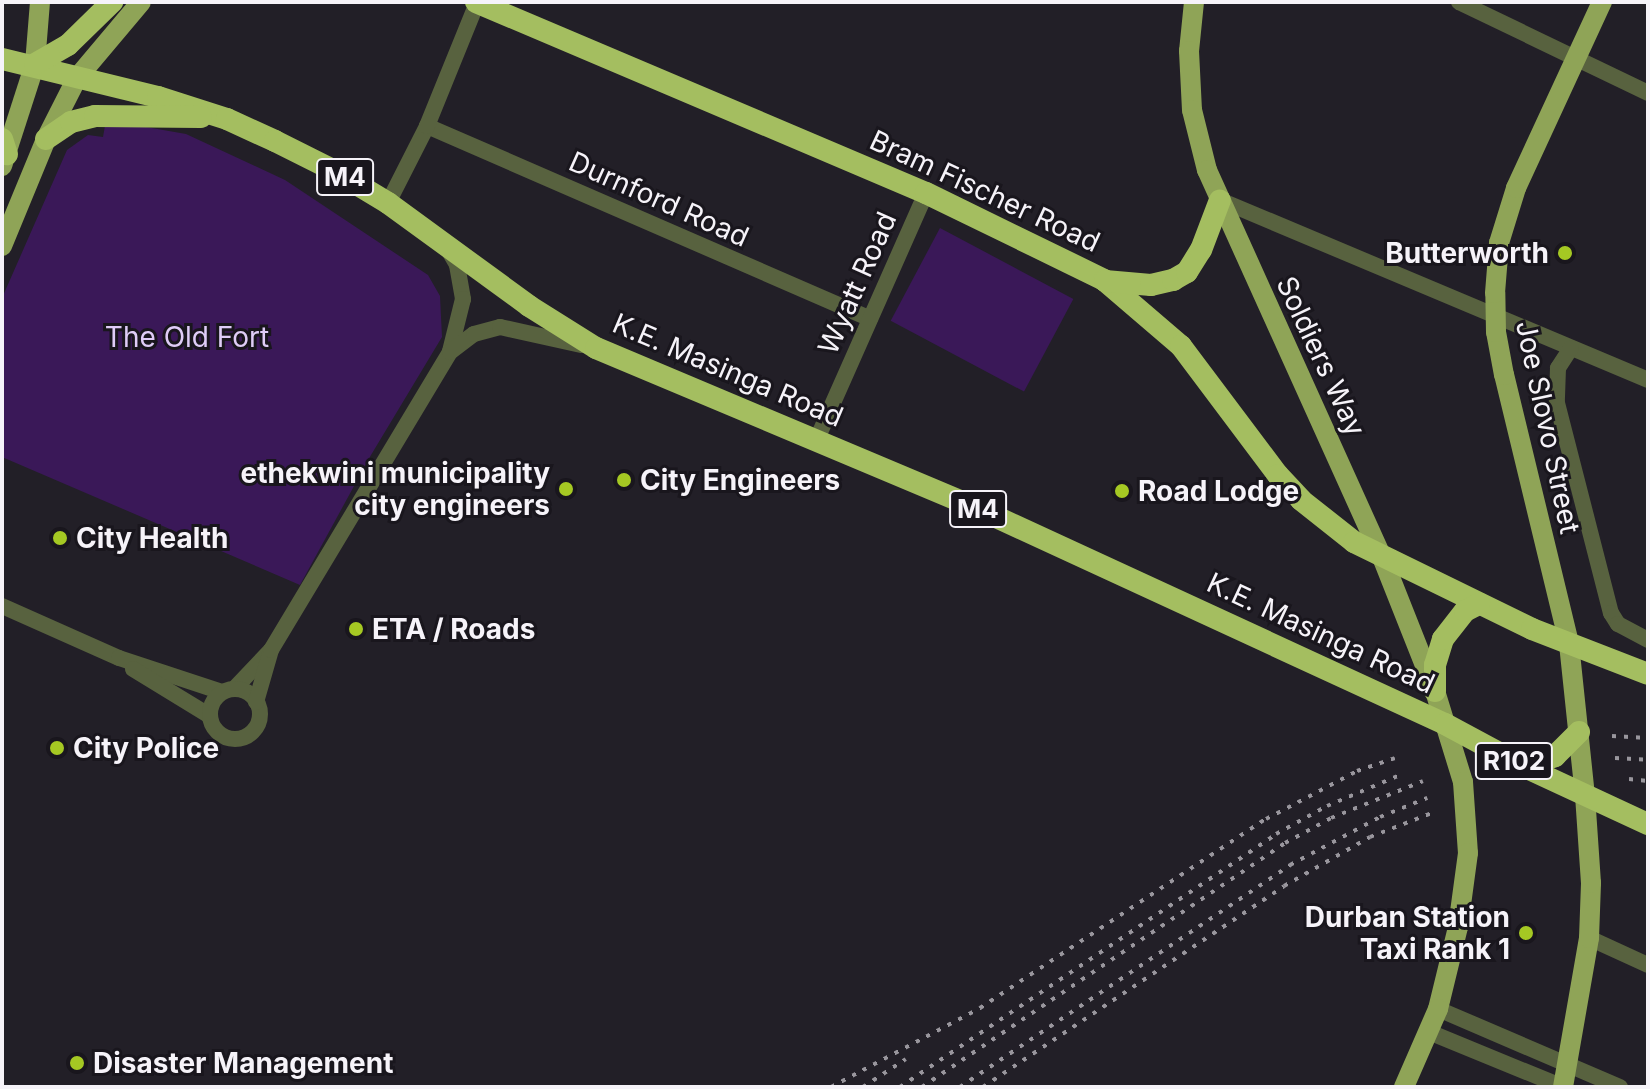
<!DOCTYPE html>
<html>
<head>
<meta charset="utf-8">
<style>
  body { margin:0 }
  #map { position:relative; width:1650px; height:1089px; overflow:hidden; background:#221f27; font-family:Inter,sans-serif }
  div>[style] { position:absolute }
  .green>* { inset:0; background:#3a1858; transform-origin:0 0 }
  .minor>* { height:16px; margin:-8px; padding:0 8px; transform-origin:8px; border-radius:8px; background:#58623f }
  .minor>.ring { margin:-8px; padding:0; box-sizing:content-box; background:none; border:16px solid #58623f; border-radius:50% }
  .major>* { height:20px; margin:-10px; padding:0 10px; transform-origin:10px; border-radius:10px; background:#8fa457 }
  .highway>* { height:22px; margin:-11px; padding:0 11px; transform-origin:11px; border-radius:11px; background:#a4be60 }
  .rail>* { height:4px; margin-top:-2px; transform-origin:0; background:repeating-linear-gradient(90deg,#99969d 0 4px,transparent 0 12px) }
  .dots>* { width:22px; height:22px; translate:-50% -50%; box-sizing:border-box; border:4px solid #19161d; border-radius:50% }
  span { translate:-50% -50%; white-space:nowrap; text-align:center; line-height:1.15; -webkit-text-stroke:6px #19161d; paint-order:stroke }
  .shield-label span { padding:2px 6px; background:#19161d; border:2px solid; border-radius:6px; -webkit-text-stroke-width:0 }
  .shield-label { font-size:26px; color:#f6f3f9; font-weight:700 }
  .street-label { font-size:28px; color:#f6f3f9 }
  .poi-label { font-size:28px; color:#f6f3f9; font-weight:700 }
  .right { translate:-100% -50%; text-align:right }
  .left { translate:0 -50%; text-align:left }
  .park-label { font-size:28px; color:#dfccf7 }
  .frame { position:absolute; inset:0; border:4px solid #f6f3f9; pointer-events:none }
</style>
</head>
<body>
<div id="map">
  <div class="green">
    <i style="clip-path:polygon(106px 120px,186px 134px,285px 180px,428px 275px,440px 296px,442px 337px,371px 455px,300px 585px,2px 457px,2px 298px,67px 150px,88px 135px,103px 137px)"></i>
    <i style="left:940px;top:228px;width:151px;height:105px;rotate:28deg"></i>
  </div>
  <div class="minor">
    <i style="left:1459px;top:2px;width:210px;rotate:25.7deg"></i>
    <i style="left:427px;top:126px;width:483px;rotate:23.5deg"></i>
    <i style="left:1220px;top:200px;width:464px;rotate:22.8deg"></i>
    <i style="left:388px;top:203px;width:86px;rotate:-63.1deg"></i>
    <i style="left:427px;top:126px;width:133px;rotate:-67.9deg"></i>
    <i style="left:449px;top:251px;width:16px;rotate:60deg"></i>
    <i style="left:457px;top:265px;width:35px;rotate:80deg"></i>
    <i style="left:463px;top:299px;width:54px;rotate:104deg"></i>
    <i style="left:1571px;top:348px;width:24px;rotate:123deg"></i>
    <i style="left:1558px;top:368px;width:35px;rotate:92deg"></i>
    <i style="left:1557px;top:403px;width:217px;rotate:75.6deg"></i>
    <i style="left:1611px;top:613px;width:13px;rotate:58deg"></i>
    <i style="left:1618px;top:624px;width:34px;rotate:28deg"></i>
    <i style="left:817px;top:439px;width:269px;rotate:-66.1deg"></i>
    <i style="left:2px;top:606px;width:128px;rotate:24deg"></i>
    <i style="left:119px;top:658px;width:108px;rotate:18.3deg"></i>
    <i style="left:133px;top:669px;width:90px;rotate:31.4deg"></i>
    <i style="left:234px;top:689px;width:52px;rotate:-46.5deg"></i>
    <i class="ring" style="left:210px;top:689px;width:34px;height:34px"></i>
    <i style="left:256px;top:702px;width:54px;rotate:-73.9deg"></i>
    <i style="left:271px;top:650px;width:348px;rotate:-59deg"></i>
    <i style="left:450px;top:352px;width:30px;rotate:-37deg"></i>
    <i style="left:474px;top:334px;width:27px;rotate:-15deg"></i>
    <i style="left:500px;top:327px;width:83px;rotate:12.5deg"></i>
    <i style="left:1589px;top:938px;width:65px;rotate:24.6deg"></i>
    <i style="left:1438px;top:1009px;width:198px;rotate:23.2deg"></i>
    <i style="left:1429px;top:1032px;width:145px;rotate:22.3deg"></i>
  </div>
  <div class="major">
    <i style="left:1194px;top:2px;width:49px;rotate:95.8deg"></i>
    <i style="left:1189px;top:51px;width:59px;rotate:87.1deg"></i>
    <i style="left:1192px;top:110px;width:62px;rotate:76deg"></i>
    <i style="left:1207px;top:170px;width:425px;rotate:65.7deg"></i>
    <i style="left:1382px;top:557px;width:144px;rotate:68.4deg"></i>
    <i style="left:1435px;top:691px;width:95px;rotate:72.9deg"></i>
    <i style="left:1463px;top:782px;width:71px;rotate:86deg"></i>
    <i style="left:1468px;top:853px;width:75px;rotate:97.7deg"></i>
    <i style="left:1458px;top:927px;width:84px;rotate:103.7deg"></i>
    <i style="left:1438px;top:1009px;width:85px;rotate:113.6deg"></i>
    <i style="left:2px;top:166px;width:107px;rotate:-72.1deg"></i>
    <i style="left:35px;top:64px;width:62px;rotate:-85.4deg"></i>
    <i style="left:2px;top:246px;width:116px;rotate:-67.6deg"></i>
    <i style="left:46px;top:139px;width:68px;rotate:-63.1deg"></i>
    <i style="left:77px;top:78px;width:99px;rotate:-49.9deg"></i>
    <i style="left:1563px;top:1087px;width:151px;rotate:-80.1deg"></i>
    <i style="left:1589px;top:938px;width:55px;rotate:-87.9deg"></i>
    <i style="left:1591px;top:883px;width:87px;rotate:-93.9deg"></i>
    <i style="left:1585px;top:796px;width:154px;rotate:-96deg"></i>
    <i style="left:1569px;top:643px;width:276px;rotate:-103.6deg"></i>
    <i style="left:1504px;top:375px;width:44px;rotate:-100.5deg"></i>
    <i style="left:1496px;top:332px;width:39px;rotate:-91deg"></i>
    <i style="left:1495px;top:293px;width:50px;rotate:-85.4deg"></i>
    <i style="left:1499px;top:243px;width:58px;rotate:-72.8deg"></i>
    <i style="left:1516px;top:188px;width:205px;rotate:-65.2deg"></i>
  </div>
  <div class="highway">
    <i style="left:476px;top:2px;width:489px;rotate:23deg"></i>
    <i style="left:926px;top:193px;width:198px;rotate:26deg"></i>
    <i style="left:1104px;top:280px;width:101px;rotate:40.6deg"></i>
    <i style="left:1181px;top:346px;width:161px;rotate:53.1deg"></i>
    <i style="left:1278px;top:475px;width:34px;rotate:47deg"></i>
    <i style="left:1301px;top:500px;width:68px;rotate:38.4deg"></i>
    <i style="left:1354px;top:542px;width:198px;rotate:26deg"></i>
    <i style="left:1532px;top:629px;width:124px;rotate:21.2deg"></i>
    <i style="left:2px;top:59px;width:161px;rotate:13.7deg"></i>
    <i style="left:158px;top:97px;width:72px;rotate:17.7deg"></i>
    <i style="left:227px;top:119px;width:53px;rotate:24.6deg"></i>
    <i style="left:275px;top:141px;width:67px;rotate:26.6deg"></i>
    <i style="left:335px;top:171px;width:62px;rotate:31.1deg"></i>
    <i style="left:388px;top:203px;width:175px;rotate:36.1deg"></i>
    <i style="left:529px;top:306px;width:79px;rotate:32.1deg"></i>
    <i style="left:596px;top:348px;width:403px;rotate:22.8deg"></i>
    <i style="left:968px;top:504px;width:525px;rotate:24.76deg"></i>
    <i style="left:1445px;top:724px;width:91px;rotate:28.3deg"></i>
    <i style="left:1525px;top:767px;width:136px;rotate:24.9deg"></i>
    <i style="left:35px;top:64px;width:38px;rotate:-30deg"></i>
    <i style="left:68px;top:45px;width:62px;rotate:-44.3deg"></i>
    <i style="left:2px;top:139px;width:16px;rotate:72deg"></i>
    <i style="left:46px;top:139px;width:30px;rotate:-34deg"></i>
    <i style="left:71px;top:122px;width:25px;rotate:-14deg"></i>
    <i style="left:95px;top:116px;width:106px;rotate:0.5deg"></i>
    <i style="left:1105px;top:281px;width:46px;rotate:5deg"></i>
    <i style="left:1151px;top:285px;width:23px;rotate:-13deg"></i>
    <i style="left:1173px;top:280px;width:16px;rotate:-30deg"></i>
    <i style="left:1187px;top:272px;width:26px;rotate:-58deg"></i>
    <i style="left:1201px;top:250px;width:53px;rotate:-69.2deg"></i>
    <i style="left:1435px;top:691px;width:26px;rotate:-90deg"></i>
    <i style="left:1435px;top:665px;width:27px;rotate:-73deg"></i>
    <i style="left:1443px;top:639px;width:36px;rotate:-52deg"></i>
    <i style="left:1465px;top:611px;width:16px;rotate:-27deg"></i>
    <i style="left:1525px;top:767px;width:32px;rotate:-20deg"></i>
    <i style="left:1555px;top:756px;width:34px;rotate:-45deg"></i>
  </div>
  <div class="rail">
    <i style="left:1612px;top:736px;width:36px;rotate:3deg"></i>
    <i style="left:1615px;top:758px;width:33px;rotate:3deg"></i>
    <i style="left:1629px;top:779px;width:19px;rotate:6deg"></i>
    <i style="left:831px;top:1087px;width:169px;rotate:-27.9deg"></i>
    <i style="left:980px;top:1008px;width:343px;rotate:-33.5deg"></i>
    <i style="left:1266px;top:819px;width:103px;rotate:-27.8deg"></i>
    <i style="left:1357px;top:771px;width:40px;rotate:-18.9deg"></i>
    <i style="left:863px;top:1087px;width:51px;rotate:-33.1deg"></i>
    <i style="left:900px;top:1087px;width:453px;rotate:-33.9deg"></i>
    <i style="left:1276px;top:834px;width:58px;rotate:-28.8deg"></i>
    <i style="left:1327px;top:806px;width:79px;rotate:-23deg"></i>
    <i style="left:922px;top:1087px;width:437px;rotate:-33.9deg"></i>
    <i style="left:1285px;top:843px;width:52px;rotate:-28.5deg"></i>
    <i style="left:1331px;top:818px;width:99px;rotate:-21.9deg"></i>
    <i style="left:960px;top:1087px;width:398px;rotate:-33.9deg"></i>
    <i style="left:1290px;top:865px;width:102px;rotate:-28.1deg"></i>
    <i style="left:1380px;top:817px;width:51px;rotate:-22deg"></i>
    <i style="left:983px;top:1087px;width:362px;rotate:-33.7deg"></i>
    <i style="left:1284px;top:886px;width:99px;rotate:-29.7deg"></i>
    <i style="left:1370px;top:837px;width:66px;rotate:-21.2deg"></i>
  </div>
  <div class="dots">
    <i style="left:1565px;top:253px;background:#a5c823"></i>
    <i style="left:624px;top:480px;background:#a5c823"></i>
    <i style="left:566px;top:489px;background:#a5c823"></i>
    <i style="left:1122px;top:491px;background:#a5c823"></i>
    <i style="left:60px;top:538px;background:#a5c823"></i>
    <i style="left:356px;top:629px;background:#a5c823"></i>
    <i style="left:57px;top:748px;background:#a5c823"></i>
    <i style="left:1526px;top:933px;background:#a5c823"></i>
    <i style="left:77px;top:1063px;background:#a5c823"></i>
  </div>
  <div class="shield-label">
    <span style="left:345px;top:177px">M4</span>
    <span style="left:978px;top:509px">M4</span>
    <span style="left:1514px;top:761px">R102</span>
  </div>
  <div class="street-label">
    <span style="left:985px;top:191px;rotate:25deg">Bram Fischer Road</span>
    <span style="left:659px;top:199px;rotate:24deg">Durnford Road</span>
    <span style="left:857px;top:283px;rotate:-66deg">Wyatt Road</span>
    <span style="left:1321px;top:356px;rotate:65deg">Soldiers Way</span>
    <span style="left:728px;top:370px;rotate:23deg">K.E. Masinga Road</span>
    <span style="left:1548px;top:427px;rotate:78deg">Joe Slovo Street</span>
    <span style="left:1321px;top:633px;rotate:25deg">K.E. Masinga Road</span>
  </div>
  <div class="poi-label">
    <span class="right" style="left:1549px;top:253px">Butterworth</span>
    <span class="right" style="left:550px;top:489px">ethekwini municipality<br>city engineers</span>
    <span class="left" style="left:640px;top:480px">City Engineers</span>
    <span class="left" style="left:1138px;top:491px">Road Lodge</span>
    <span class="left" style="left:76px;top:538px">City Health</span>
    <span class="left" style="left:372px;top:629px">ETA / Roads</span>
    <span class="left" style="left:73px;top:748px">City Police</span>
    <span class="right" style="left:1510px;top:933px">Durban Station<br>Taxi Rank 1</span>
    <span class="left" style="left:93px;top:1063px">Disaster Management</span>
  </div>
  <div class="park-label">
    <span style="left:187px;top:337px">The Old Fort</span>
  </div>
  <div class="frame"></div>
</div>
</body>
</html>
